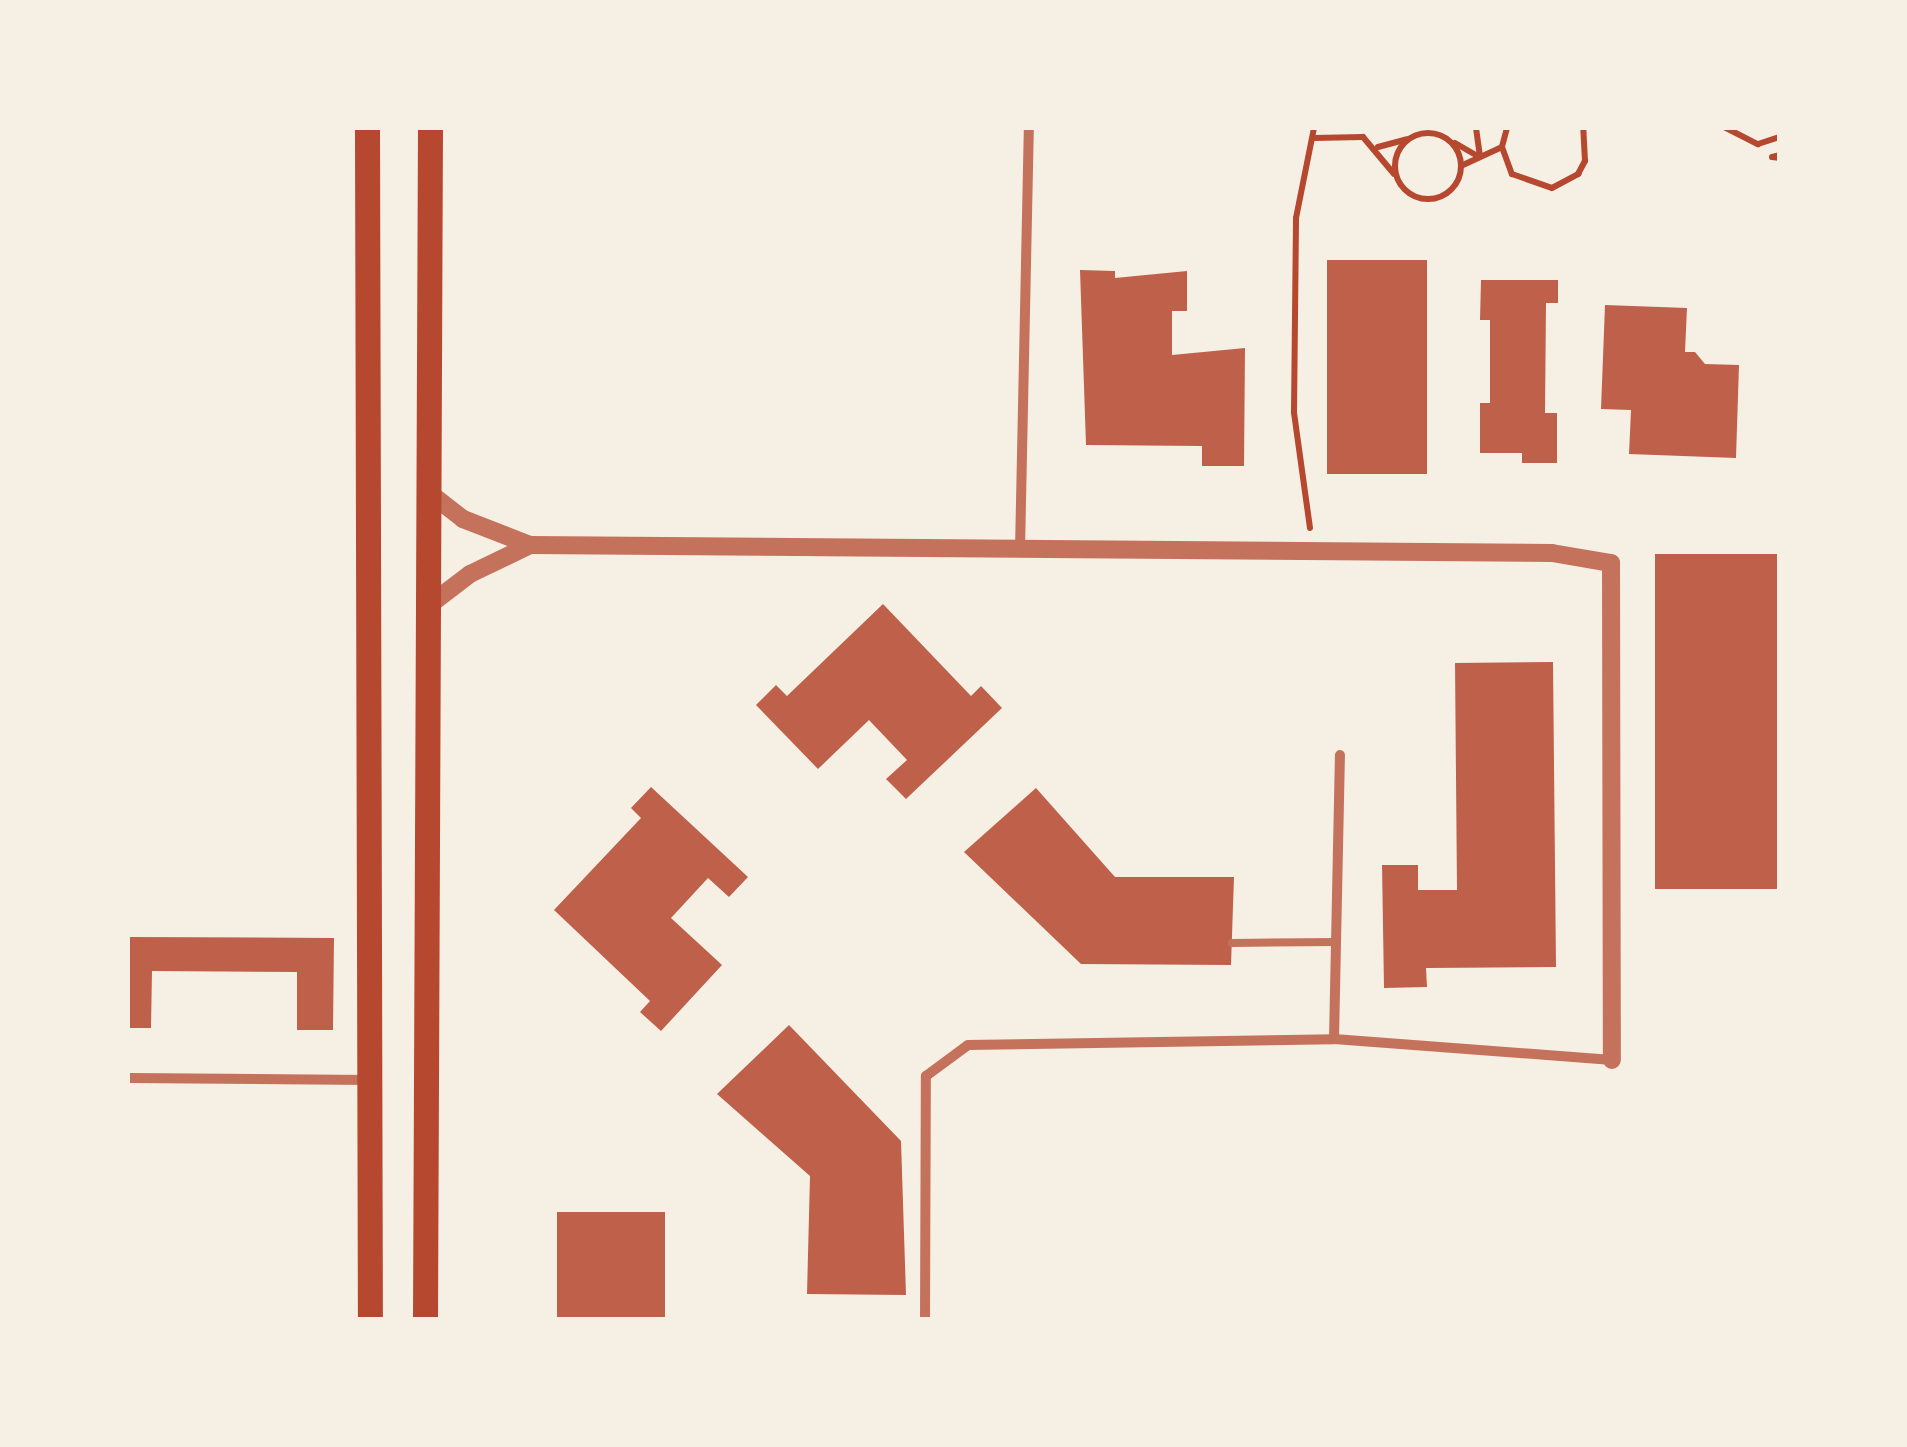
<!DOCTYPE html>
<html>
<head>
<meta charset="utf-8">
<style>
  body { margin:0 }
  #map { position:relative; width:1907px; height:1447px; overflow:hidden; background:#f6efe4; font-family:"Playfair Display",serif }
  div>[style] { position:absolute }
  .building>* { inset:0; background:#bf614a; transform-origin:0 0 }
  .path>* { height:6px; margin:-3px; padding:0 3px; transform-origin:3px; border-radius:3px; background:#b5482f }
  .path>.ring { margin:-3px; padding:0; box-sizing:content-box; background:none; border:6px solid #b5482f; border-radius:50% }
  .service>* { height:8px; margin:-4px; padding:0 4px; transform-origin:4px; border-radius:4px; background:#c5725c }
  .minor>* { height:10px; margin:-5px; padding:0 5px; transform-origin:5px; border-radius:5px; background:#c5725c }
  .tertiary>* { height:18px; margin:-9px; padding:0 9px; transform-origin:9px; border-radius:9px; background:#c5725c }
  .primary>* { height:25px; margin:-12.5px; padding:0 12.5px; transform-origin:12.5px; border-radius:12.5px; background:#b5482f }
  span { translate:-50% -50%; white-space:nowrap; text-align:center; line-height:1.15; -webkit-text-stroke:8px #f6efe4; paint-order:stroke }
  .frame { position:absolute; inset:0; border:130px solid #f6efe4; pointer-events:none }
</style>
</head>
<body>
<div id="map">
  <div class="building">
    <i style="left:1327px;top:260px;width:100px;height:214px"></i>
    <i style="clip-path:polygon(1080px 270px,1115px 271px,1115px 278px,1187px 271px,1187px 311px,1172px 311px,1172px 355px,1245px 348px,1244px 466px,1202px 466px,1202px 446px,1086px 445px)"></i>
    <i style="clip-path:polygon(1481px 280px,1558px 280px,1558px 303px,1546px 303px,1545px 413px,1557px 413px,1557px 463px,1522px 463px,1522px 453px,1480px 453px,1480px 403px,1490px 403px,1490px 320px,1480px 320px)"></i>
    <i style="clip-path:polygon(1605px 305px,1687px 308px,1685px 352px,1695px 352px,1705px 364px,1739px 365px,1736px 458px,1629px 454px,1631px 410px,1601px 409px)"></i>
    <i style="left:1655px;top:554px;width:125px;height:335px"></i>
    <i style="clip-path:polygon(883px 604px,971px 696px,981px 686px,1002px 708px,906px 799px,886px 779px,907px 760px,869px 720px,818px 769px,756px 705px,776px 685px,787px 696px)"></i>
    <i style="clip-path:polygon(1553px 662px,1556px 967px,1426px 968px,1427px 987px,1384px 988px,1382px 865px,1418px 865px,1418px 890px,1457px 890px,1455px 663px)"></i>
    <i style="clip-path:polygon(651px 787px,748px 877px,729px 897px,708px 878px,671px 918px,722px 965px,661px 1031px,640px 1012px,650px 1001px,554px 910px,641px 818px,631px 808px)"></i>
    <i style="clip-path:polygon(1036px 788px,1115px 877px,1234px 877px,1231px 965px,1081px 964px,964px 852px)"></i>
    <i style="clip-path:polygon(128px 937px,334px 938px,333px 1030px,297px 1030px,297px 972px,152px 971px,151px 1028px,128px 1028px)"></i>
    <i style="clip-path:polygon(789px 1025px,901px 1141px,906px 1295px,807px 1294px,810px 1176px,717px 1094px)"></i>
    <i style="left:665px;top:1212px;width:108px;height:108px;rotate:90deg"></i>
  </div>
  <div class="path">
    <i style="left:1476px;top:128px;width:28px;rotate:82deg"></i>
    <i style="left:1507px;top:128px;width:20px;rotate:105deg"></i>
    <i style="left:1502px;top:147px;width:29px;rotate:70deg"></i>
    <i style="left:1512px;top:174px;width:42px;rotate:19.3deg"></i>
    <i style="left:1552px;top:188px;width:30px;rotate:-28deg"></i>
    <i style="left:1578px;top:174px;width:15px;rotate:-62deg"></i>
    <i style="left:1585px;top:161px;width:33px;rotate:-93deg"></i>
    <i style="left:1726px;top:128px;width:36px;rotate:27deg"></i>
    <i style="left:1758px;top:144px;width:23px;rotate:-18deg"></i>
    <i class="ring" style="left:1395px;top:133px;width:60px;height:60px"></i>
    <i style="left:1314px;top:138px;width:49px;rotate:-1.2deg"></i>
    <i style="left:1363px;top:137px;width:48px;rotate:50deg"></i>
    <i style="left:1455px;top:143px;width:28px;rotate:30deg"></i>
    <i style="left:1378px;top:147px;width:30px;rotate:-15deg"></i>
    <i style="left:1780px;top:155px;width:8px;rotate:166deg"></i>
    <i style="left:1772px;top:157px;width:8px;rotate:7deg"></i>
    <i style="left:1463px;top:165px;width:43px;rotate:-24.8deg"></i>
    <i style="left:1310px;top:528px;width:117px;rotate:-97.9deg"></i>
    <i style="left:1294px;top:412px;width:194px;rotate:-89.4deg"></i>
    <i style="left:1296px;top:218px;width:92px;rotate:-78.7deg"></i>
  </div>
  <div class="service">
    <i style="left:1232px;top:943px;width:104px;rotate:-0.6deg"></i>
  </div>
  <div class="minor">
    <i style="left:1020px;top:550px;width:422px;rotate:-88.8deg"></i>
    <i style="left:1334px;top:1039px;width:284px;rotate:-88.8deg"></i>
    <i style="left:128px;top:1078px;width:242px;rotate:0.5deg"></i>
    <i style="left:925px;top:1320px;width:244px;rotate:-89.8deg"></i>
    <i style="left:926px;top:1076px;width:52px;rotate:-36.4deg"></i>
    <i style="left:968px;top:1045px;width:366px;rotate:-0.9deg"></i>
    <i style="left:1334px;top:1039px;width:279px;rotate:4.3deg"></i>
  </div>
  <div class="tertiary">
    <i style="left:431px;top:494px;width:41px;rotate:38deg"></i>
    <i style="left:463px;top:519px;width:72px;rotate:21.2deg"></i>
    <i style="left:530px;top:545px;width:1022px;rotate:0.45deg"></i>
    <i style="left:1552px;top:553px;width:60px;rotate:9.6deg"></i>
    <i style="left:1611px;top:563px;width:497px;rotate:89.9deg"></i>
    <i style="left:432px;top:603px;width:48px;rotate:-37.3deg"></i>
    <i style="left:470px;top:574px;width:67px;rotate:-25.8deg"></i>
  </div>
  <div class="primary">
    <i style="left:367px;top:128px;width:1192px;rotate:89.86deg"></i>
    <i style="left:425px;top:1320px;width:1192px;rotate:-89.76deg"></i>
  </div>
  <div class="frame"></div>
</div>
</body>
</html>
